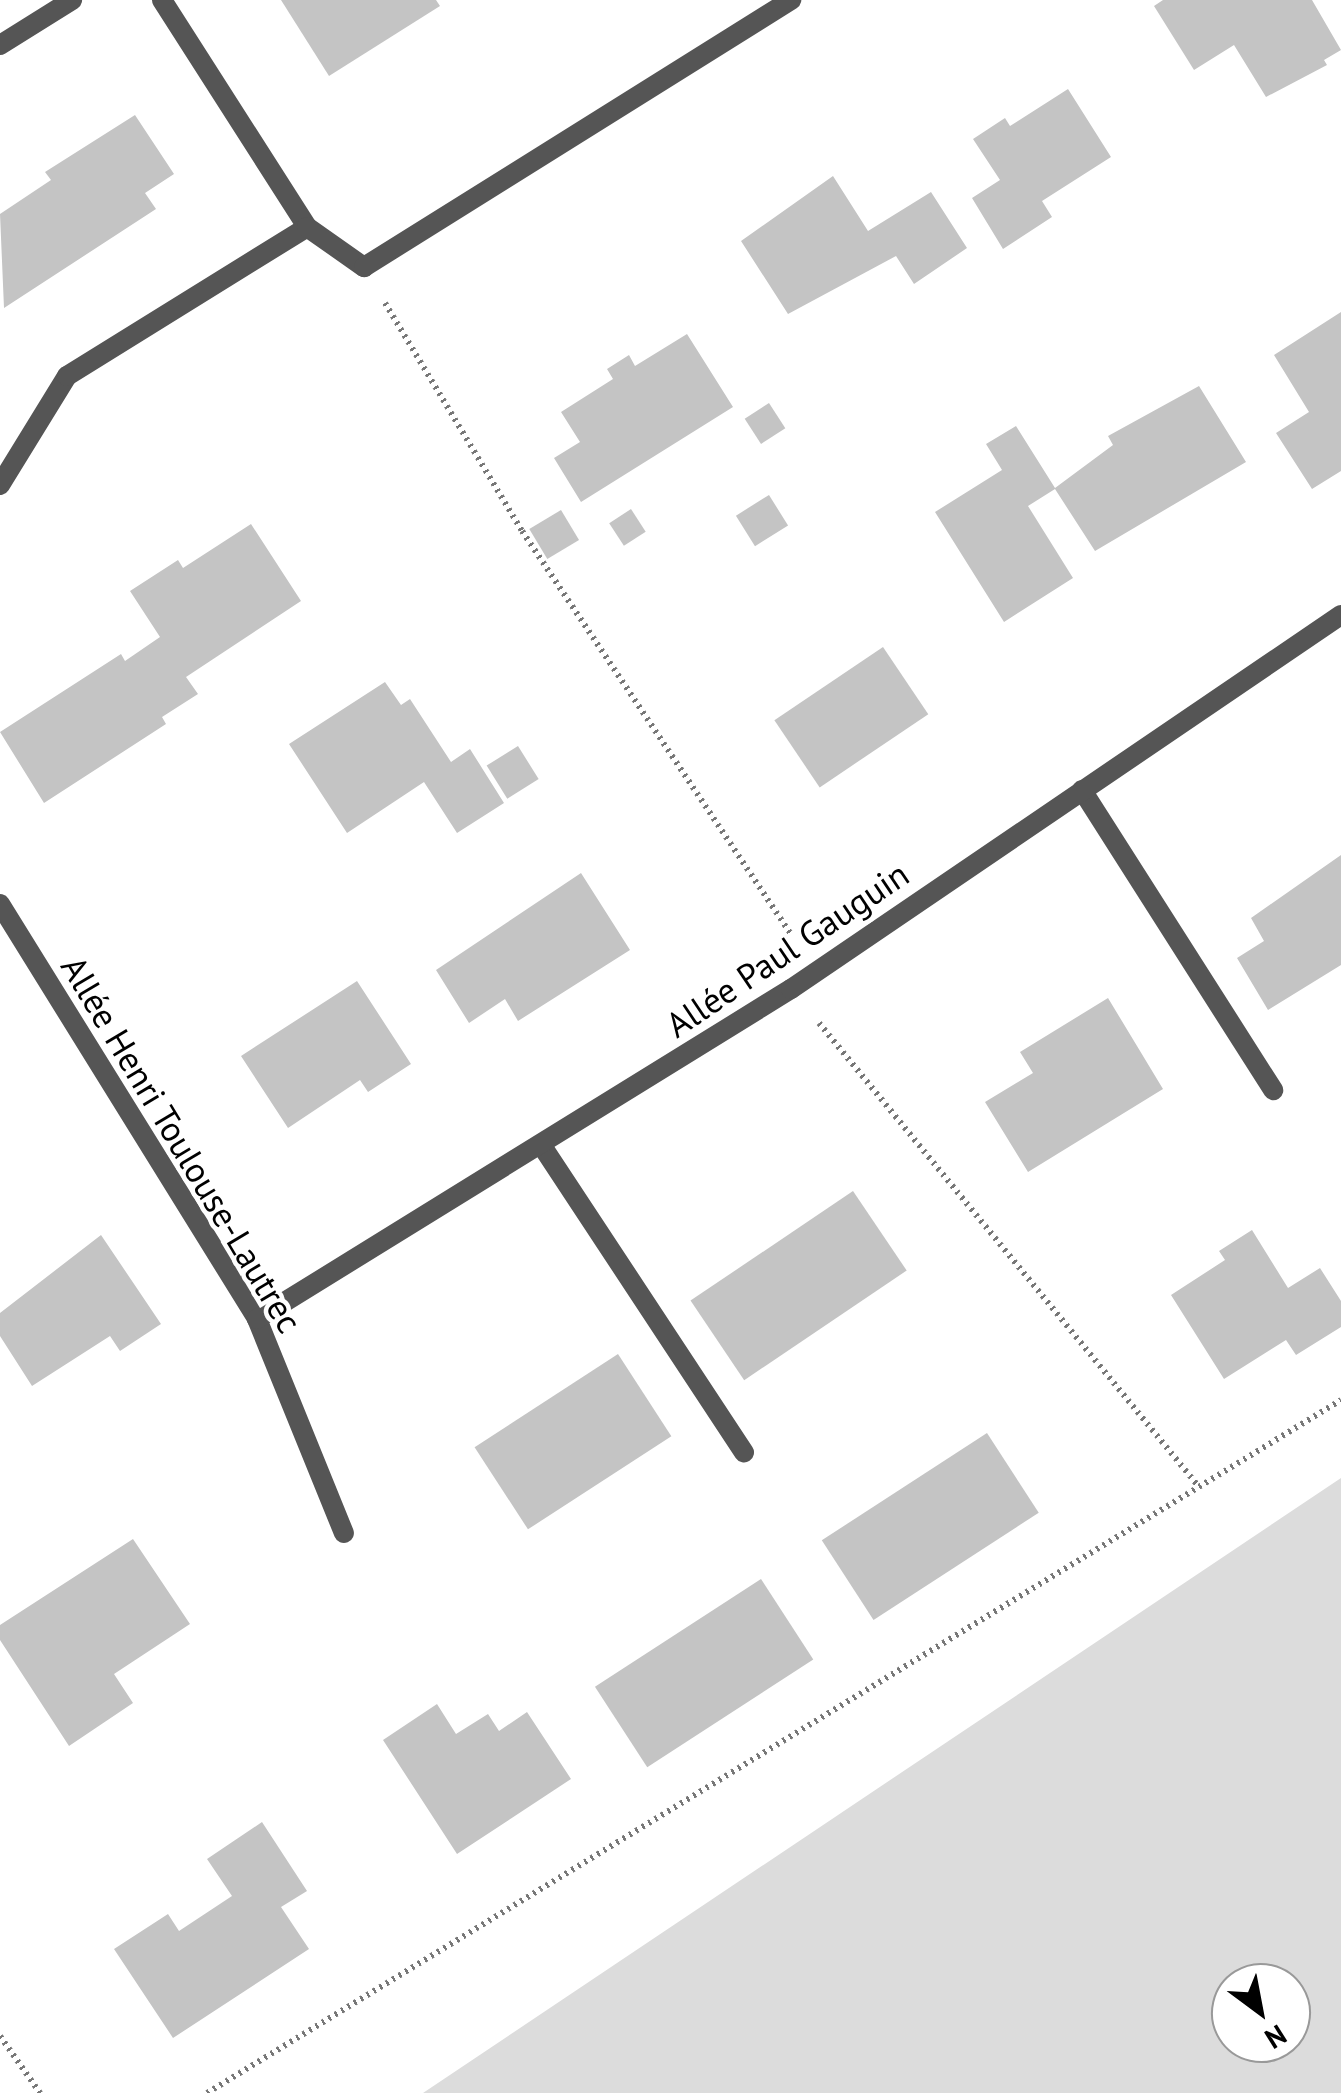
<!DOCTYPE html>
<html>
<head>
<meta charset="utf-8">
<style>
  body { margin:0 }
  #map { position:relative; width:1341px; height:2093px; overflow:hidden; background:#fff; font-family:"PT Sans",sans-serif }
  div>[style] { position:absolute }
  .green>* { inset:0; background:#dcdcdc }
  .building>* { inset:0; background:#c4c4c4; transform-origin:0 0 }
  .path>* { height:6px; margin-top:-3px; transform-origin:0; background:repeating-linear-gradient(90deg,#777 0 2.5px,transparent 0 7.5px) }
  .lane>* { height:20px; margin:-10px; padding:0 10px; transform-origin:10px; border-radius:10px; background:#555 }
  .street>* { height:20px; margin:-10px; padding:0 10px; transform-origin:10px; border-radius:10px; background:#555 }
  span { translate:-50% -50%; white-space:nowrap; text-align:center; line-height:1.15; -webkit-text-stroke:9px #fff; paint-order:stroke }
  .street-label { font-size:35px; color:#000 }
  .north { position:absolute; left:1211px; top:1963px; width:100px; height:100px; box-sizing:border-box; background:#fff; border:2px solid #999; border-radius:50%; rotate:148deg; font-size:28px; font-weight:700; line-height:40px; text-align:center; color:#000 }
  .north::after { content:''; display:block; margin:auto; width:35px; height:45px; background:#000; clip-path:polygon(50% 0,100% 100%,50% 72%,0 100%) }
</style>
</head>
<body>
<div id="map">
  <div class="green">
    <i style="clip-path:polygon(evenodd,1341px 1478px,1341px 2093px,423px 2093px,1341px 1478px,1231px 1983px,1291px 1983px,1291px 2043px,1231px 2043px,1231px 1983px)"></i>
  </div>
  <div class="building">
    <i style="clip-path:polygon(281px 0,436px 0,440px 6px,329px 76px)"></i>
    <i style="clip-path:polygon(1163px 0,1312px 0,1341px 50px,1324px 60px,1327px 65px,1266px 97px,1234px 45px,1194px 70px,1154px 6px)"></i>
    <i style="clip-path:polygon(1068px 89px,1111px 157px,1042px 201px,1052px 217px,1003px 249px,972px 198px,1000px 180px,973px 139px,1005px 118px,1010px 126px)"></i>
    <i style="clip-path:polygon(135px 115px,174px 174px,145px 193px,156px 209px,4px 308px,0 214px,51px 180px,45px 172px)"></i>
    <i style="clip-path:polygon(833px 176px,868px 231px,931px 192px,967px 248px,914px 284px,896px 256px,788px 314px,741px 241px)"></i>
    <i style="clip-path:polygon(1341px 312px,1341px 471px,1312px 489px,1276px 433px,1309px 412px,1274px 355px)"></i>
    <i style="clip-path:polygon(687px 334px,733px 407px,581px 502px,554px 458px,580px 442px,561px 412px,613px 379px,607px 369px,629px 355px,635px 366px)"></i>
    <i style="clip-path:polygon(1199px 386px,1246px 462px,1095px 551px,1055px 489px,1028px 506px,1073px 578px,1004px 622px,935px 512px,1002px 470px,986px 444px,1016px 426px,1055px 488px,1113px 445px,1108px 436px)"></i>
    <i style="left:769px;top:403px;width:30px;height:29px;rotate:57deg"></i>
    <i style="left:769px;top:495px;width:36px;height:39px;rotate:58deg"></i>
    <i style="left:631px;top:509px;width:27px;height:26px;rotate:57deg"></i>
    <i style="left:561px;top:510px;width:35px;height:37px;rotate:59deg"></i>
    <i style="clip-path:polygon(251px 524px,301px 601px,186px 677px,198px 694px,162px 717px,166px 724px,44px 803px,0 732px,121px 654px,125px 661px,160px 637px,130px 591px,178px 560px,183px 568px)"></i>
    <i style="left:883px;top:647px;width:81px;height:131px;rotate:56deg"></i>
    <i style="clip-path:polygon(385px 682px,401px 705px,410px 699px,451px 762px,470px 749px,504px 803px,457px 833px,424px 782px,347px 833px,289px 744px)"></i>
    <i style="left:518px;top:746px;width:39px;height:37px;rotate:58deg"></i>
    <i style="clip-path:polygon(1341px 855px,1341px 965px,1268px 1010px,1237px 958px,1264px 941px,1251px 918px)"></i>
    <i style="clip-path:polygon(581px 873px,630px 950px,518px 1021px,505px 999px,469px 1023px,436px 970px)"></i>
    <i style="clip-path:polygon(357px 981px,411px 1064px,368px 1092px,360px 1080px,288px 1128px,241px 1056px)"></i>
    <i style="clip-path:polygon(1108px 998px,1163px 1089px,1028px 1172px,985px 1102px,1033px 1073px,1020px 1052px)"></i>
    <i style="left:853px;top:1191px;width:96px;height:196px;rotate:56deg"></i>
    <i style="clip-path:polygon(1252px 1230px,1288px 1288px,1320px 1268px,1341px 1301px,1341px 1327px,1296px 1355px,1286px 1340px,1224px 1379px,1171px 1295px,1225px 1260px,1219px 1251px)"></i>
    <i style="clip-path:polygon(101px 1235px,161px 1324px,120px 1351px,110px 1336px,32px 1386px,0 1336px,0 1313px)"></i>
    <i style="left:618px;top:1354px;width:98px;height:171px;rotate:57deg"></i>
    <i style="left:987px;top:1433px;width:95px;height:197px;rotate:57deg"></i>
    <i style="clip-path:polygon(133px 1539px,190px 1624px,114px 1674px,133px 1703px,69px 1746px,0 1640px,0 1625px)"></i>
    <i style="left:761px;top:1579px;width:96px;height:198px;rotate:57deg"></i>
    <i style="clip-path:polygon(437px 1704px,456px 1734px,488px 1714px,499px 1731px,527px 1712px,571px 1779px,457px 1854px,383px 1740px)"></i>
    <i style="clip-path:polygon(262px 1822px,307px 1891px,281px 1907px,309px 1949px,173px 2038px,114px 1949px,168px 1914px,179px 1931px,232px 1896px,207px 1859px)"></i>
  </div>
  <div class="path">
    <i style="left:385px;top:303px;width:266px;rotate:59deg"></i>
    <i style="left:522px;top:531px;width:487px;rotate:56.3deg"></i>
    <i style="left:819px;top:1023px;width:600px;rotate:50.68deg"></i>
    <i style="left:0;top:2036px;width:70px;rotate:54.9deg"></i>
    <i style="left:207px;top:2093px;width:1329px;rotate:-31.43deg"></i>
  </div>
  <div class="lane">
    <i style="left:1082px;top:790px;width:356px;rotate:57.5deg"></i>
    <i style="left:542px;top:1146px;width:367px;rotate:56.6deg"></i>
  </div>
  <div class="street">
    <i style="left:162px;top:0;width:269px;rotate:57.4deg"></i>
    <i style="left:0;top:45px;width:85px;rotate:-32deg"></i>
    <i style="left:0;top:485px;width:128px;rotate:-58.4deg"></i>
    <i style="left:67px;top:376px;width:282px;rotate:-31.8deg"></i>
    <i style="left:307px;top:227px;width:70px;rotate:35.1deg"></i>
    <i style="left:364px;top:267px;width:504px;rotate:-32.02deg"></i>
    <i style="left:0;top:904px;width:488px;rotate:58.2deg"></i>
    <i style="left:257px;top:1319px;width:231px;rotate:67.9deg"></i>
    <i style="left:257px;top:1319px;width:628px;rotate:-31.72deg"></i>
    <i style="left:791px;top:989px;width:665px;rotate:-34.22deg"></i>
  </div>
  <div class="street-label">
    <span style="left:787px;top:949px;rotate:-34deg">Allée Paul Gauguin</span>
    <span style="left:182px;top:1144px;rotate:59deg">Allée Henri Toulouse-Lautrec</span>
  </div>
  <div class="north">N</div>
</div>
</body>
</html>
